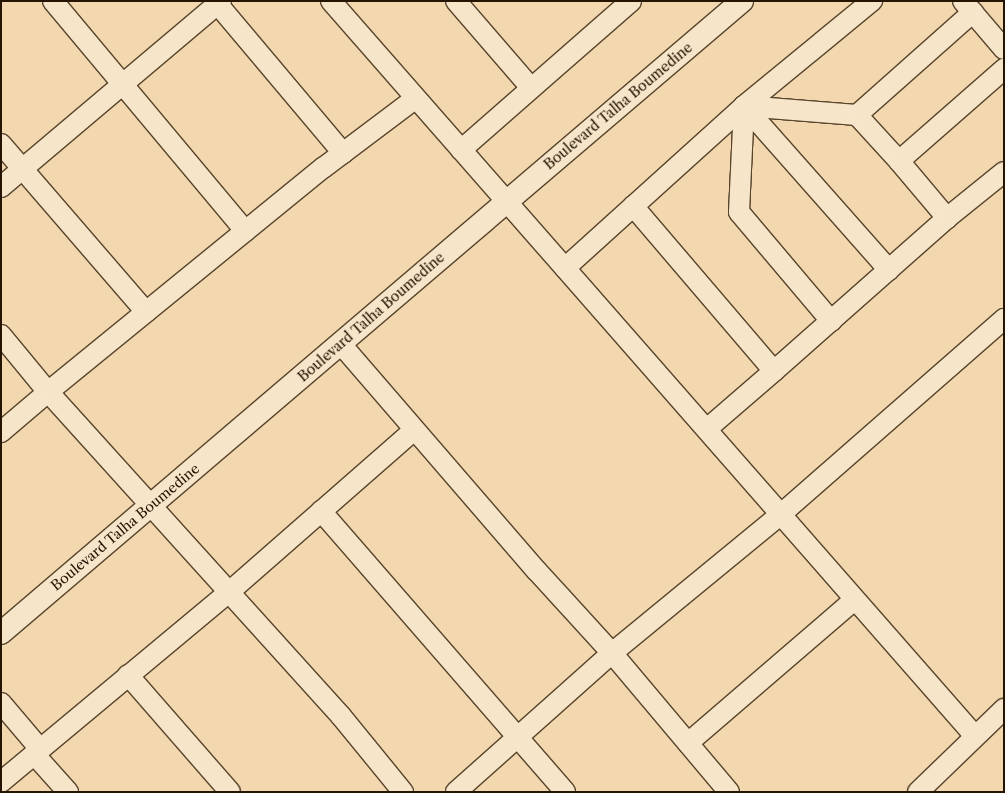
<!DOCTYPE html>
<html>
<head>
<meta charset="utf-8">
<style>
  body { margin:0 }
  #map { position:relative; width:1005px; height:793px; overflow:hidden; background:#f3d7ae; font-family:"Libre Caslon Text",serif }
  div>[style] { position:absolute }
  .roads { filter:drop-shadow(1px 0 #58452c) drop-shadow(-1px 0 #58452c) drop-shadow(0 1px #58452c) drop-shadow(0 -1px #58452c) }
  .minor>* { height:20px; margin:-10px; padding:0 10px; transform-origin:10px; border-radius:10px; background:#f7e5ca }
  .secondary>* { height:22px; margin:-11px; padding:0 11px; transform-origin:11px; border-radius:11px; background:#f7e5ca }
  span { translate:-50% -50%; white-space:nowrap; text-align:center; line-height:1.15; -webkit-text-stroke:3.5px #f7e5ca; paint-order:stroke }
  .street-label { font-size:14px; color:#241400 }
  .frame { position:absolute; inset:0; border:2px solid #241400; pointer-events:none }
</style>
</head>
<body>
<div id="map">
  <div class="roads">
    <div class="minor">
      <i style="left:53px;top:1px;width:300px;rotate:50.1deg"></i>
      <i style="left:215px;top:1px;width:199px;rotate:49.9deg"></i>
      <i style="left:331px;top:1px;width:977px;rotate:48.78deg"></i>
      <i style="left:456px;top:1px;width:115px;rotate:49.2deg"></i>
      <i style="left:963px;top:1px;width:63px;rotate:49.5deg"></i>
      <i style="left:744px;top:106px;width:166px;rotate:-39.4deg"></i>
      <i style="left:857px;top:115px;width:62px;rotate:47.6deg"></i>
      <i style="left:899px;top:161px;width:140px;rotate:-41.2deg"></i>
      <i style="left:1px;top:144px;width:222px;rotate:49.2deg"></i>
      <i style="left:461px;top:150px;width:226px;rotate:-41.2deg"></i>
      <i style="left:899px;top:161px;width:75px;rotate:49.9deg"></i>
      <i style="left:1px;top:187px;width:288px;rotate:-40.2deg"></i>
      <i style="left:633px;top:206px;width:217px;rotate:49.5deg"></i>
      <i style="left:774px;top:371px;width:231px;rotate:-41.5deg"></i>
      <i style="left:947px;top:218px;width:73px;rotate:-38.9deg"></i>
      <i style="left:565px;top:268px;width:241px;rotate:-42.1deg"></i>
      <i style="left:744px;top:106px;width:106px;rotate:92.7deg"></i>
      <i style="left:739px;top:212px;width:143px;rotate:49.8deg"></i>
      <i style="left:889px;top:270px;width:219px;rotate:-131.5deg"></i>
      <i style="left:744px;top:106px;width:113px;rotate:4.6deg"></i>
      <i style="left:857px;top:115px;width:155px;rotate:-41.6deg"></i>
      <i style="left:1px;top:335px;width:74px;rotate:50.5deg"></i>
      <i style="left:48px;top:392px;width:62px;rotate:139.6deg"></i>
      <i style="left:340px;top:343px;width:301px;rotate:49.2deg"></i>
      <i style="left:537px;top:571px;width:111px;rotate:47.6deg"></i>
      <i style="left:612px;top:653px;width:209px;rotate:138.3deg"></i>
      <i style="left:708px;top:428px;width:87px;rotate:-40.8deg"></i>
      <i style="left:321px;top:511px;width:372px;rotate:49deg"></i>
      <i style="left:128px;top:675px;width:155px;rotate:48.9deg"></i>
      <i style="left:1px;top:703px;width:60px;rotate:49.7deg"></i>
      <i style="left:688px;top:743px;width:219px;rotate:-40.7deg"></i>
      <i style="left:34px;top:754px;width:51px;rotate:48.2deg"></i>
      <i style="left:1px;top:782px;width:295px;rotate:-39.8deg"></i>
      <i style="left:228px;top:593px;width:247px;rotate:-41.2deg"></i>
      <i style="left:403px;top:792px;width:98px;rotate:-129.2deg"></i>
      <i style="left:341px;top:716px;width:437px;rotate:-132.1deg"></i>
      <i style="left:48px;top:392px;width:355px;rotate:-39.2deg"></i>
      <i style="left:323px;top:168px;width:116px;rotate:-37deg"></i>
      <i style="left:729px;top:792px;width:182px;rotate:-130.1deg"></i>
      <i style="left:612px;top:653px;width:217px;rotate:-39.4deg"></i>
      <i style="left:780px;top:515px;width:298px;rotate:-41.2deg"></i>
      <i style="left:918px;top:792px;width:120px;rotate:-44deg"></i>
    </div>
    <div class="secondary">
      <i style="left:1px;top:633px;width:974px;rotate:-40.46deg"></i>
    </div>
  </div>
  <div class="street-label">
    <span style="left:618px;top:106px;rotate:-40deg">Boulevard Talha Boumedine</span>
    <span style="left:371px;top:317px;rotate:-41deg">Boulevard Talha Boumedine</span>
    <span style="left:125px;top:527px;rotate:-40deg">Boulevard Talha Boumedine</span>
  </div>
  <div class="frame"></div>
</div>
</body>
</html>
